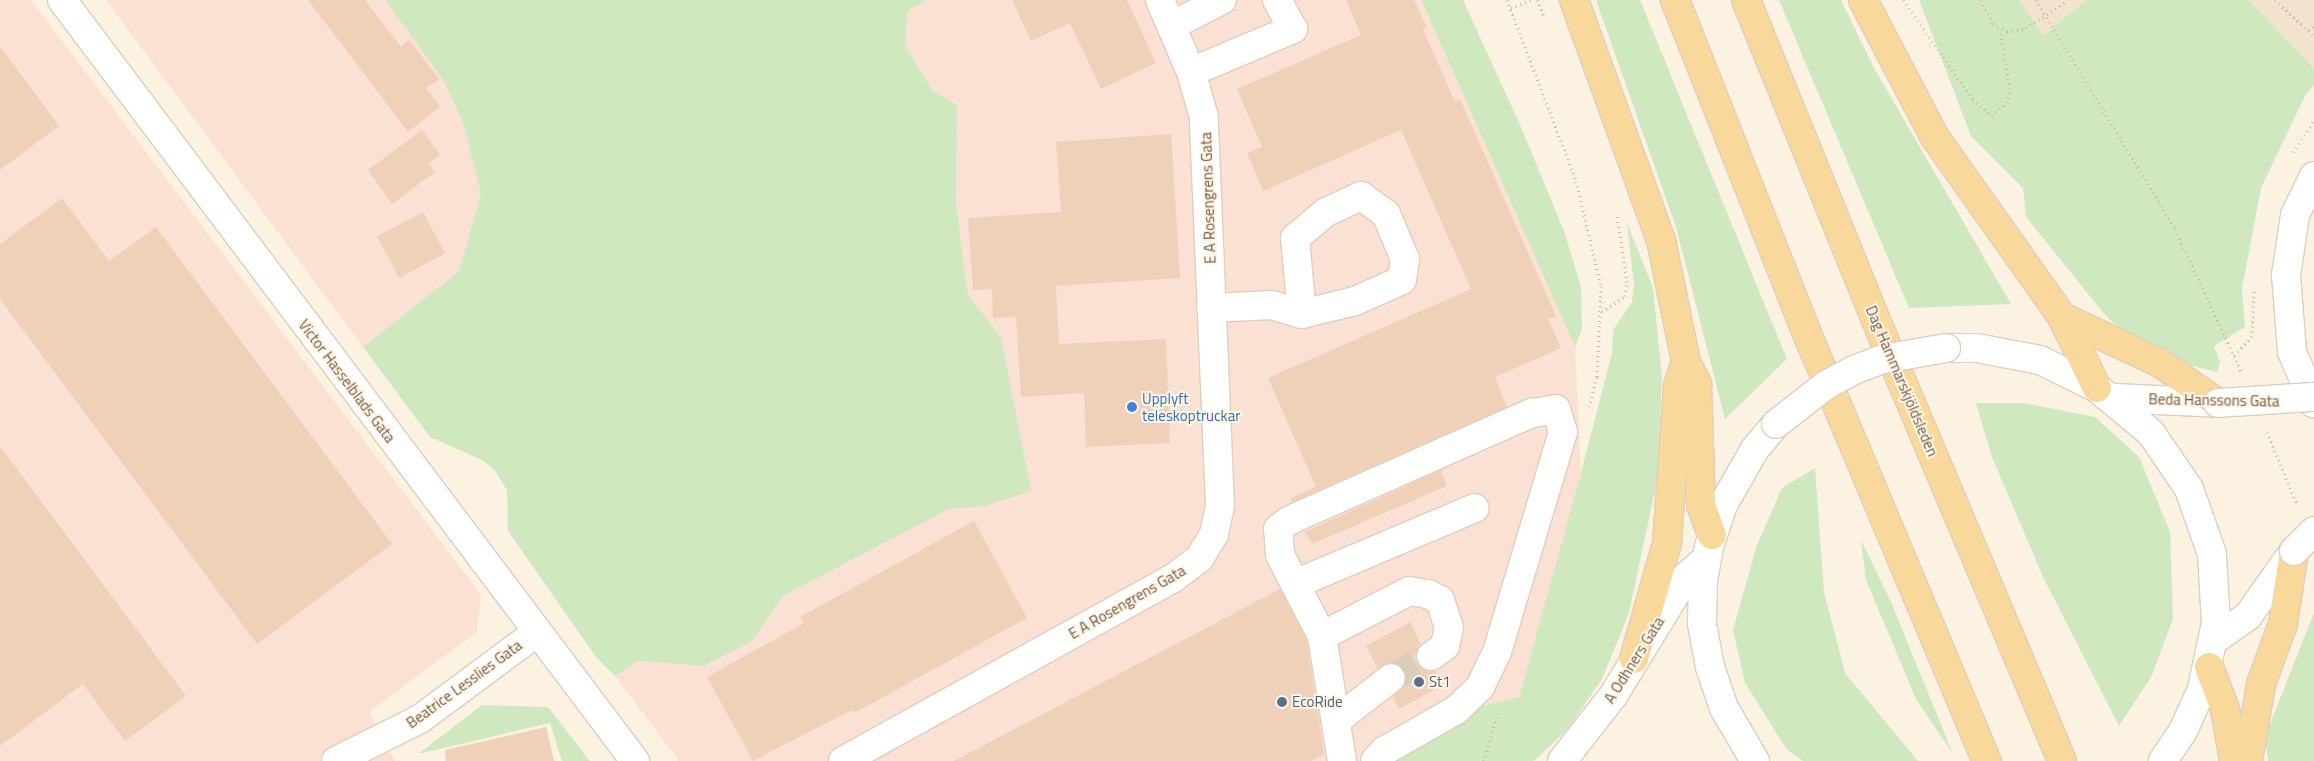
<!DOCTYPE html>
<html>
<head>
<meta charset="utf-8">
<style>
  body { margin:0 }
  #map { position:relative; width:2314px; height:761px; overflow:hidden; background:#fbf2e1; font-family:"Titillium Web",sans-serif }
  div>[style] { position:absolute }
  .residential>* { inset:0; background:#f2e3cf }
  .commercial>* { inset:0; background:#fbe1d4 }
  .green>* { inset:0; background:#cfe8c0 }
  .building>* { inset:0; background:#efd0b9; transform-origin:0 0 }
  .minor-tunnel>* { height:28px; margin-top:-14px; transform-origin:0; background:repeating-linear-gradient(90deg,#d8ccbb 0 28px,transparent 0 42px) }
  .path>* { height:3px; margin-top:-1.5px; transform-origin:0; background:repeating-linear-gradient(90deg,#d4b49d 0 1px,transparent 0 5px) }
  .roads { filter:drop-shadow(1px 0 #dfcebd) drop-shadow(-1px 0 #dfcebd) drop-shadow(0 1px #dfcebd) drop-shadow(0 -1px #dfcebd) }
  .minor>* { height:28px; margin:-14px; padding:0 14px; transform-origin:14px; border-radius:14px; background:#fff }
  .major>* { height:28px; margin:-14px; padding:0 14px; transform-origin:14px; border-radius:14px; background:#f8d89b }
  .bridges { filter:drop-shadow(1px 0 #dfcebd) drop-shadow(-1px 0 #dfcebd) drop-shadow(0 1px #dfcebd) drop-shadow(0 -1px #dfcebd) }
  .minor-bridge>* { height:28px; margin:-14px; padding:0 14px; transform-origin:14px; border-radius:14px; background:#fff }
  .dots>* { width:14px; height:14px; translate:-50% -50%; box-sizing:border-box; border:2px solid #fef6e6; border-radius:50% }
  span { translate:-50% -50%; white-space:nowrap; text-align:center; line-height:1.15; -webkit-text-stroke:4px #fef6e6; paint-order:stroke }
  .street-label { font-size:15px; color:#715849 }
  .shop-label { font-size:15px; color:#366cbe }
  .left { translate:0 -50%; text-align:left }
  .service-label { font-size:15px; color:#4e5e75 }
</style>
</head>
<body>
<div id="map">
  <div class="residential">
    <i style="clip-path:polygon(2019px 0,2087px 0,2043px 35px)"></i>
    <i style="clip-path:polygon(2248px 0,2314px 0,2314px 68px,2298px 52px)"></i>
  </div>
  <div class="commercial">
    <i style="clip-path:polygon(0 0,31px 0,481px 595px,477px 632px,369px 712px,395px 761px,0 761px)"></i>
    <i style="clip-path:polygon(106px 0,385px 0,444px 81px,463px 123px,481px 194px,459px 271px,363px 347px)"></i>
    <i style="clip-path:polygon(927px 0,1421px 0,1575px 347px,1581px 474px,1519px 698px,1479px 707px,1392px 761px,679px 761px,615px 676px,637px 661px,704px 666px,752px 641px,783px 596px,949px 509px,985px 506px,1001px 337px,968px 296px,956px 204px,957px 105px,932px 90px,905px 45px,908px 11px)"></i>
  </div>
  <div class="green">
    <i style="clip-path:polygon(385px 0,927px 0,908px 11px,905px 45px,932px 90px,957px 105px,956px 204px,968px 295px,1001px 337px,1031px 491px,985px 506px,949px 509px,783px 596px,752px 641px,704px 666px,637px 661px,615px 676px,596px 657px,508px 531px,507px 490px,495px 471px,484px 461px,430px 437px,363px 347px,459px 271px,481px 194px,463px 123px,444px 81px)"></i>
    <i style="clip-path:polygon(1421px 0,1463px 0,1521px 127px,1564px 231px,1581px 287px,1582px 329px,1575px 347px)"></i>
    <i style="clip-path:polygon(1596px 0,1640px 0,1787px 359px,1725px 419px,1676px 227px)"></i>
    <i style="clip-path:polygon(1779px 0,1841px 0,1874px 68px,2011px 304px,1909px 308px)"></i>
    <i style="clip-path:polygon(1919px 0,2019px 0,2043px 35px,2087px 0,2248px 0,2314px 68px,2314px 85px,2305px 96px,2261px 188px,2242px 289px,2245px 327px,2214px 346px,2220px 362px,2217px 372px,2147px 354px,2106px 316px,2026px 217px,2023px 188px,1971px 136px)"></i>
    <i style="clip-path:polygon(1627px 223px,1653px 288px,1662px 377px,1657px 481px,1629px 613px,1602px 679px,1567px 730px,1534px 761px,1392px 761px,1479px 707px,1519px 697px,1581px 473px,1612px 353px,1613px 330px,1632px 302px,1634px 284px)"></i>
    <i style="clip-path:polygon(1976px 403px,2023px 403px,2095px 417px,2139px 457px,2170px 532px,2173px 619px,2151px 677px,2119px 726px,2043px 577px,1992px 457px)"></i>
    <i style="clip-path:polygon(1815px 468px,1824px 592px,1845px 673px,1918px 761px,1803px 761px,1787px 750px,1745px 683px,1733px 630px,1756px 548px,1782px 488px)"></i>
    <i style="clip-path:polygon(1861px 540px,1891px 602px,1953px 754px,1916px 699px,1866px 580px)"></i>
    <i style="clip-path:polygon(2314px 613px,2314px 761px,2268px 761px,2265px 737px)"></i>
    <i style="clip-path:polygon(482px 705px,548px 707px,590px 761px,562px 761px,550px 723px,418px 754px)"></i>
  </div>
  <div class="building">
    <i style="clip-path:polygon(308px 0,365px 0,401px 47px,409px 40px,439px 79px,426px 88px,440px 107px,408px 132px)"></i>
    <i style="clip-path:polygon(1012px 0,1127px 0,1156px 63px,1101px 89px,1070px 23px,1031px 41px)"></i>
    <i style="clip-path:polygon(1346px 0,1414px 0,1427px 28px,1423px 29px,1455px 102px,1460px 99px,1556px 316px,1548px 319px,1561px 348px,1495px 377px,1507px 407px,1292px 502px,1291px 498px,1316px 487px,1268px 378px,1471px 289px,1401px 130px,1263px 191px,1247px 153px,1262px 147px,1237px 89px,1361px 35px)"></i>
    <i style="clip-path:polygon(0 46px,59px 126px,0 170px)"></i>
    <i style="clip-path:polygon(422px 130px,440px 155px,429px 163px,435px 172px,392px 204px,368px 170px)"></i>
    <i style="clip-path:polygon(1171px 134px,1180px 278px,1056px 286px,1059px 344px,1166px 339px,1170px 443px,1086px 447px,1084px 393px,1021px 397px,1016px 317px,993px 318px,992px 289px,973px 290px,968px 218px,1061px 212px,1056px 142px)"></i>
    <i style="clip-path:polygon(62px 198px,109px 261px,156px 227px,392px 544px,257px 644px,0 299px,0 244px)"></i>
    <i style="left:423px;top:212px;width:47px;height:52px;rotate:62deg"></i>
    <i style="clip-path:polygon(0 446px,186px 696px,125px 741px,83px 684px,0 746px)"></i>
    <i style="clip-path:polygon(1441px 470px,1447px 486px,1312px 544px,1305px 532px)"></i>
    <i style="clip-path:polygon(974px 521px,1027px 618px,854px 713px,852px 710px,753px 761px,707px 677px,804px 623px,800px 617px)"></i>
    <i style="clip-path:polygon(1280px 589px,1307px 641px,1324px 754px,1311px 761px,954px 761px)"></i>
    <i style="clip-path:polygon(1410px 622px,1421px 644px,1415px 657px,1418px 665px,1425px 670px,1435px 671px,1443px 685px,1399px 709px,1393px 697px,1406px 683px,1404px 669px,1389px 663px,1378px 669px,1366px 646px)"></i>
    <i style="clip-path:polygon(546px 727px,554px 761px,446px 761px,445px 750px)"></i>
  </div>
  <div class="minor-tunnel">
    <i style="left:1391px;top:678px;width:46px;rotate:-28.8deg"></i>
  </div>
  <div class="path">
    <i style="left:1507px;top:0;width:194px;rotate:69.1deg"></i>
    <i style="left:1576px;top:181px;width:108px;rotate:76.6deg"></i>
    <i style="left:1601px;top:286px;width:91px;rotate:92.5deg"></i>
    <i style="left:1597px;top:377px;width:31px;rotate:105deg"></i>
    <i style="left:1537px;top:0;width:20px;rotate:66deg"></i>
    <i style="left:1903px;top:0;width:121px;rotate:54.7deg"></i>
    <i style="left:1973px;top:99px;width:25px;rotate:42deg"></i>
    <i style="left:1992px;top:116px;width:20px;rotate:-41deg"></i>
    <i style="left:2007px;top:103px;width:14px;rotate:-78deg"></i>
    <i style="left:2010px;top:89px;width:60px;rotate:-99.6deg"></i>
    <i style="left:1981px;top:0;width:27px;rotate:63deg"></i>
    <i style="left:1993px;top:24px;width:16px;rotate:30deg"></i>
    <i style="left:2007px;top:32px;width:19px;rotate:-12deg"></i>
    <i style="left:2026px;top:28px;width:50px;rotate:-33.7deg"></i>
    <i style="left:2036px;top:0;width:268px;rotate:58.7deg"></i>
    <i style="left:2175px;top:229px;width:157px;rotate:65.1deg"></i>
    <i style="left:2275px;top:0;width:53px;rotate:42.7deg"></i>
    <i style="left:1511px;top:8px;width:22px;rotate:-22deg"></i>
    <i style="left:2308px;top:30px;width:7px;rotate:-34deg"></i>
    <i style="left:2293px;top:152px;width:37px;rotate:-56deg"></i>
    <i style="left:1602px;top:312px;width:28px;rotate:-35deg"></i>
    <i style="left:1625px;top:296px;width:14px;rotate:-82deg"></i>
    <i style="left:1627px;top:282px;width:67px;rotate:-98.6deg"></i>
    <i style="left:2234px;top:355px;width:25px;rotate:-45deg"></i>
    <i style="left:2252px;top:337px;width:46px;rotate:-87.5deg"></i>
    <i style="left:2267px;top:432px;width:79px;rotate:67.7deg"></i>
    <i style="left:1484px;top:761px;width:48px;rotate:-74.2deg"></i>
  </div>
  <div class="roads">
    <div class="minor">
      <i style="left:62px;top:0;width:953px;rotate:53.02deg"></i>
      <i style="left:1171px;top:26px;width:57px;rotate:-27deg"></i>
      <i style="left:1191px;top:72px;width:111px;rotate:-22.9deg"></i>
      <i style="left:1293px;top:29px;width:33px;rotate:-119deg"></i>
      <i style="left:2314px;top:176px;width:43px;rotate:116deg"></i>
      <i style="left:2295px;top:215px;width:61px;rotate:98.5deg"></i>
      <i style="left:2286px;top:275px;width:77px;rotate:85.5deg"></i>
      <i style="left:2292px;top:352px;width:56px;rotate:66.7deg"></i>
      <i style="left:1211px;top:308px;width:61px;rotate:-2.8deg"></i>
      <i style="left:1272px;top:305px;width:31px;rotate:17deg"></i>
      <i style="left:1302px;top:314px;width:55px;rotate:-13.8deg"></i>
      <i style="left:1355px;top:301px;width:51px;rotate:-24.1deg"></i>
      <i style="left:1402px;top:280px;width:21px;rotate:-82deg"></i>
      <i style="left:1405px;top:259px;width:49px;rotate:-112.9deg"></i>
      <i style="left:1386px;top:214px;width:31px;rotate:-144deg"></i>
      <i style="left:1361px;top:196px;width:40px;rotate:155deg"></i>
      <i style="left:1325px;top:213px;width:39px;rotate:140deg"></i>
      <i style="left:1295px;top:238px;width:76px;rotate:84.7deg"></i>
      <i style="left:1946px;top:348px;width:31px"></i>
      <i style="left:1977px;top:348px;width:64px;rotate:10.8deg"></i>
      <i style="left:2040px;top:360px;width:64px;rotate:26.2deg"></i>
      <i style="left:2097px;top:388px;width:70px;rotate:39.8deg"></i>
      <i style="left:2151px;top:433px;width:68px;rotate:55.8deg"></i>
      <i style="left:2189px;top:489px;width:69px;rotate:70.5deg"></i>
      <i style="left:2212px;top:554px;width:69px;rotate:86.7deg"></i>
      <i style="left:2216px;top:623px;width:67px;rotate:102deg"></i>
      <i style="left:2202px;top:689px;width:46px;rotate:114.3deg"></i>
      <i style="left:2183px;top:731px;width:36px;rotate:124deg"></i>
      <i style="left:2113px;top:398px;width:105px;rotate:2.7deg"></i>
      <i style="left:1295px;top:584px;width:195px;rotate:-22.9deg"></i>
      <i style="left:1322px;top:636px;width:98px;rotate:-27.3deg"></i>
      <i style="left:1409px;top:591px;width:19px;rotate:9deg"></i>
      <i style="left:1428px;top:594px;width:13px;rotate:27deg"></i>
      <i style="left:1440px;top:600px;width:28px;rotate:72deg"></i>
      <i style="left:1449px;top:627px;width:19px;rotate:102deg"></i>
      <i style="left:1445px;top:646px;width:17px;rotate:144deg"></i>
      <i style="left:2214px;top:640px;width:42px;rotate:-35.2deg"></i>
      <i style="left:2248px;top:616px;width:80px;rotate:-54.7deg"></i>
      <i style="left:1337px;top:720px;width:68px;rotate:-37.9deg"></i>
      <i style="left:336px;top:761px;width:94px;rotate:-26.6deg"></i>
      <i style="left:420px;top:719px;width:144px;rotate:-36.6deg"></i>
      <i style="left:843px;top:761px;width:376px;rotate:-29deg"></i>
      <i style="left:1172px;top:579px;width:34px;rotate:-37deg"></i>
      <i style="left:1199px;top:559px;width:29px;rotate:-59deg"></i>
      <i style="left:1214px;top:534px;width:29px;rotate:-78deg"></i>
      <i style="left:1220px;top:506px;width:389px;rotate:-92.4deg"></i>
      <i style="left:1204px;top:117px;width:47px;rotate:-106.1deg"></i>
      <i style="left:1191px;top:72px;width:78px;rotate:-113.3deg"></i>
      <i style="left:1342px;top:761px;width:127px;rotate:-99.1deg"></i>
      <i style="left:1322px;top:636px;width:91px;rotate:-117.4deg"></i>
      <i style="left:1280px;top:555px;width:26px;rotate:-94deg"></i>
      <i style="left:1278px;top:529px;width:15px;rotate:-37deg"></i>
      <i style="left:1290px;top:520px;width:265px;rotate:-23.9deg"></i>
      <i style="left:1532px;top:413px;width:24px;rotate:-9deg"></i>
      <i style="left:1556px;top:409px;width:24px;rotate:73deg"></i>
      <i style="left:1563px;top:432px;width:230px;rotate:106.7deg"></i>
      <i style="left:1497px;top:652px;width:39px;rotate:116deg"></i>
      <i style="left:1480px;top:687px;width:33px;rotate:136deg"></i>
      <i style="left:1456px;top:710px;width:83px;rotate:150.3deg"></i>
      <i style="left:1384px;top:751px;width:13px;rotate:132deg"></i>
      <i style="left:1562px;top:761px;width:83px;rotate:-51.9deg"></i>
      <i style="left:1613px;top:696px;width:140px;rotate:-58.5deg"></i>
      <i style="left:1686px;top:577px;width:27px;rotate:-42deg"></i>
      <i style="left:1755px;top:761px;width:61px;rotate:-120.3deg"></i>
      <i style="left:1724px;top:708px;width:43px;rotate:-108.9deg"></i>
      <i style="left:1710px;top:667px;width:44px;rotate:-100.5deg"></i>
      <i style="left:1702px;top:624px;width:43px;rotate:-88.7deg"></i>
      <i style="left:1703px;top:581px;width:35px;rotate:-80deg"></i>
      <i style="left:1709px;top:547px;width:44px;rotate:-71.6deg"></i>
      <i style="left:1723px;top:505px;width:64px;rotate:-60.3deg"></i>
      <i style="left:1755px;top:449px;width:33px;rotate:-50deg"></i>
    </div>
    <div class="major">
      <i style="left:1574px;top:0;width:255px;rotate:70.1deg"></i>
      <i style="left:1661px;top:240px;width:125px;rotate:78.4deg"></i>
      <i style="left:1686px;top:362px;width:25px;rotate:63deg"></i>
      <i style="left:1697px;top:384px;width:121px;rotate:88.1deg"></i>
      <i style="left:1701px;top:505px;width:32px;rotate:70deg"></i>
      <i style="left:1675px;top:0;width:369px;rotate:68.4deg"></i>
      <i style="left:1811px;top:343px;width:454px;rotate:67.2deg"></i>
      <i style="left:1746px;top:0;width:343px;rotate:67.9deg"></i>
      <i style="left:1875px;top:318px;width:481px;rotate:67.1deg"></i>
      <i style="left:1863px;top:0;width:153px;rotate:62.4deg"></i>
      <i style="left:1934px;top:136px;width:222px;rotate:54.7deg"></i>
      <i style="left:2062px;top:317px;width:79px;rotate:63.8deg"></i>
      <i style="left:2062px;top:317px;width:108px;rotate:25.1deg"></i>
      <i style="left:2160px;top:363px;width:70px;rotate:34.6deg"></i>
      <i style="left:1634px;top:659px;width:121px;rotate:-74.1deg"></i>
      <i style="left:1667px;top:543px;width:158px;rotate:-86deg"></i>
      <i style="left:1678px;top:385px;width:24px;rotate:-71deg"></i>
      <i style="left:2209px;top:667px;width:45px;rotate:69.1deg"></i>
      <i style="left:2225px;top:709px;width:53px;rotate:80.2deg"></i>
      <i style="left:2248px;top:761px;width:78px;rotate:-80.4deg"></i>
      <i style="left:2261px;top:684px;width:64px;rotate:-69.9deg"></i>
      <i style="left:2283px;top:624px;width:74px;rotate:-81.4deg"></i>
    </div>
  </div>
  <div class="bridges">
    <div class="minor-bridge">
      <i style="left:2218px;top:403px;width:96px;rotate:-3.6deg"></i>
      <i style="left:1776px;top:424px;width:63px;rotate:-38deg"></i>
      <i style="left:1826px;top:385px;width:32px;rotate:-28deg"></i>
      <i style="left:1854px;top:370px;width:31px;rotate:-21deg"></i>
      <i style="left:1883px;top:359px;width:64px;rotate:-9.9deg"></i>
      <i style="left:2294px;top:551px;width:28px;rotate:-45deg"></i>
    </div>
  </div>
  <div class="dots">
    <i style="left:1132px;top:407px;background:#3f7fe0"></i>
    <i style="left:1419px;top:682px;background:#5c6f8a"></i>
    <i style="left:1282px;top:702px;background:#5c6f8a"></i>
  </div>
  <div class="street-label">
    <span style="left:1208px;top:198px;rotate:-92deg">E A Rosengrens Gata</span>
    <span style="left:347px;top:381px;rotate:53deg">Victor Hasselblads Gata</span>
    <span style="left:1902px;top:381px;rotate:67deg">Dag Hammarskjöldsleden</span>
    <span style="left:2214px;top:400px;rotate:1deg">Beda Hanssons Gata</span>
    <span style="left:1127px;top:602px;rotate:-30deg">E A Rosengrens Gata</span>
    <span style="left:1634px;top:660px;rotate:-58deg">A Odhners Gata</span>
    <span style="left:464px;top:684px;rotate:-36deg">Beatrice Lesslies Gata</span>
  </div>
  <div class="shop-label">
    <span class="left" style="left:1142px;top:407px">Upplyft<br>teleskoptruckar</span>
  </div>
  <div class="service-label">
    <span class="left" style="left:1429px;top:682px">St1</span>
    <span class="left" style="left:1292px;top:702px">EcoRide</span>
  </div>
</div>
</body>
</html>
